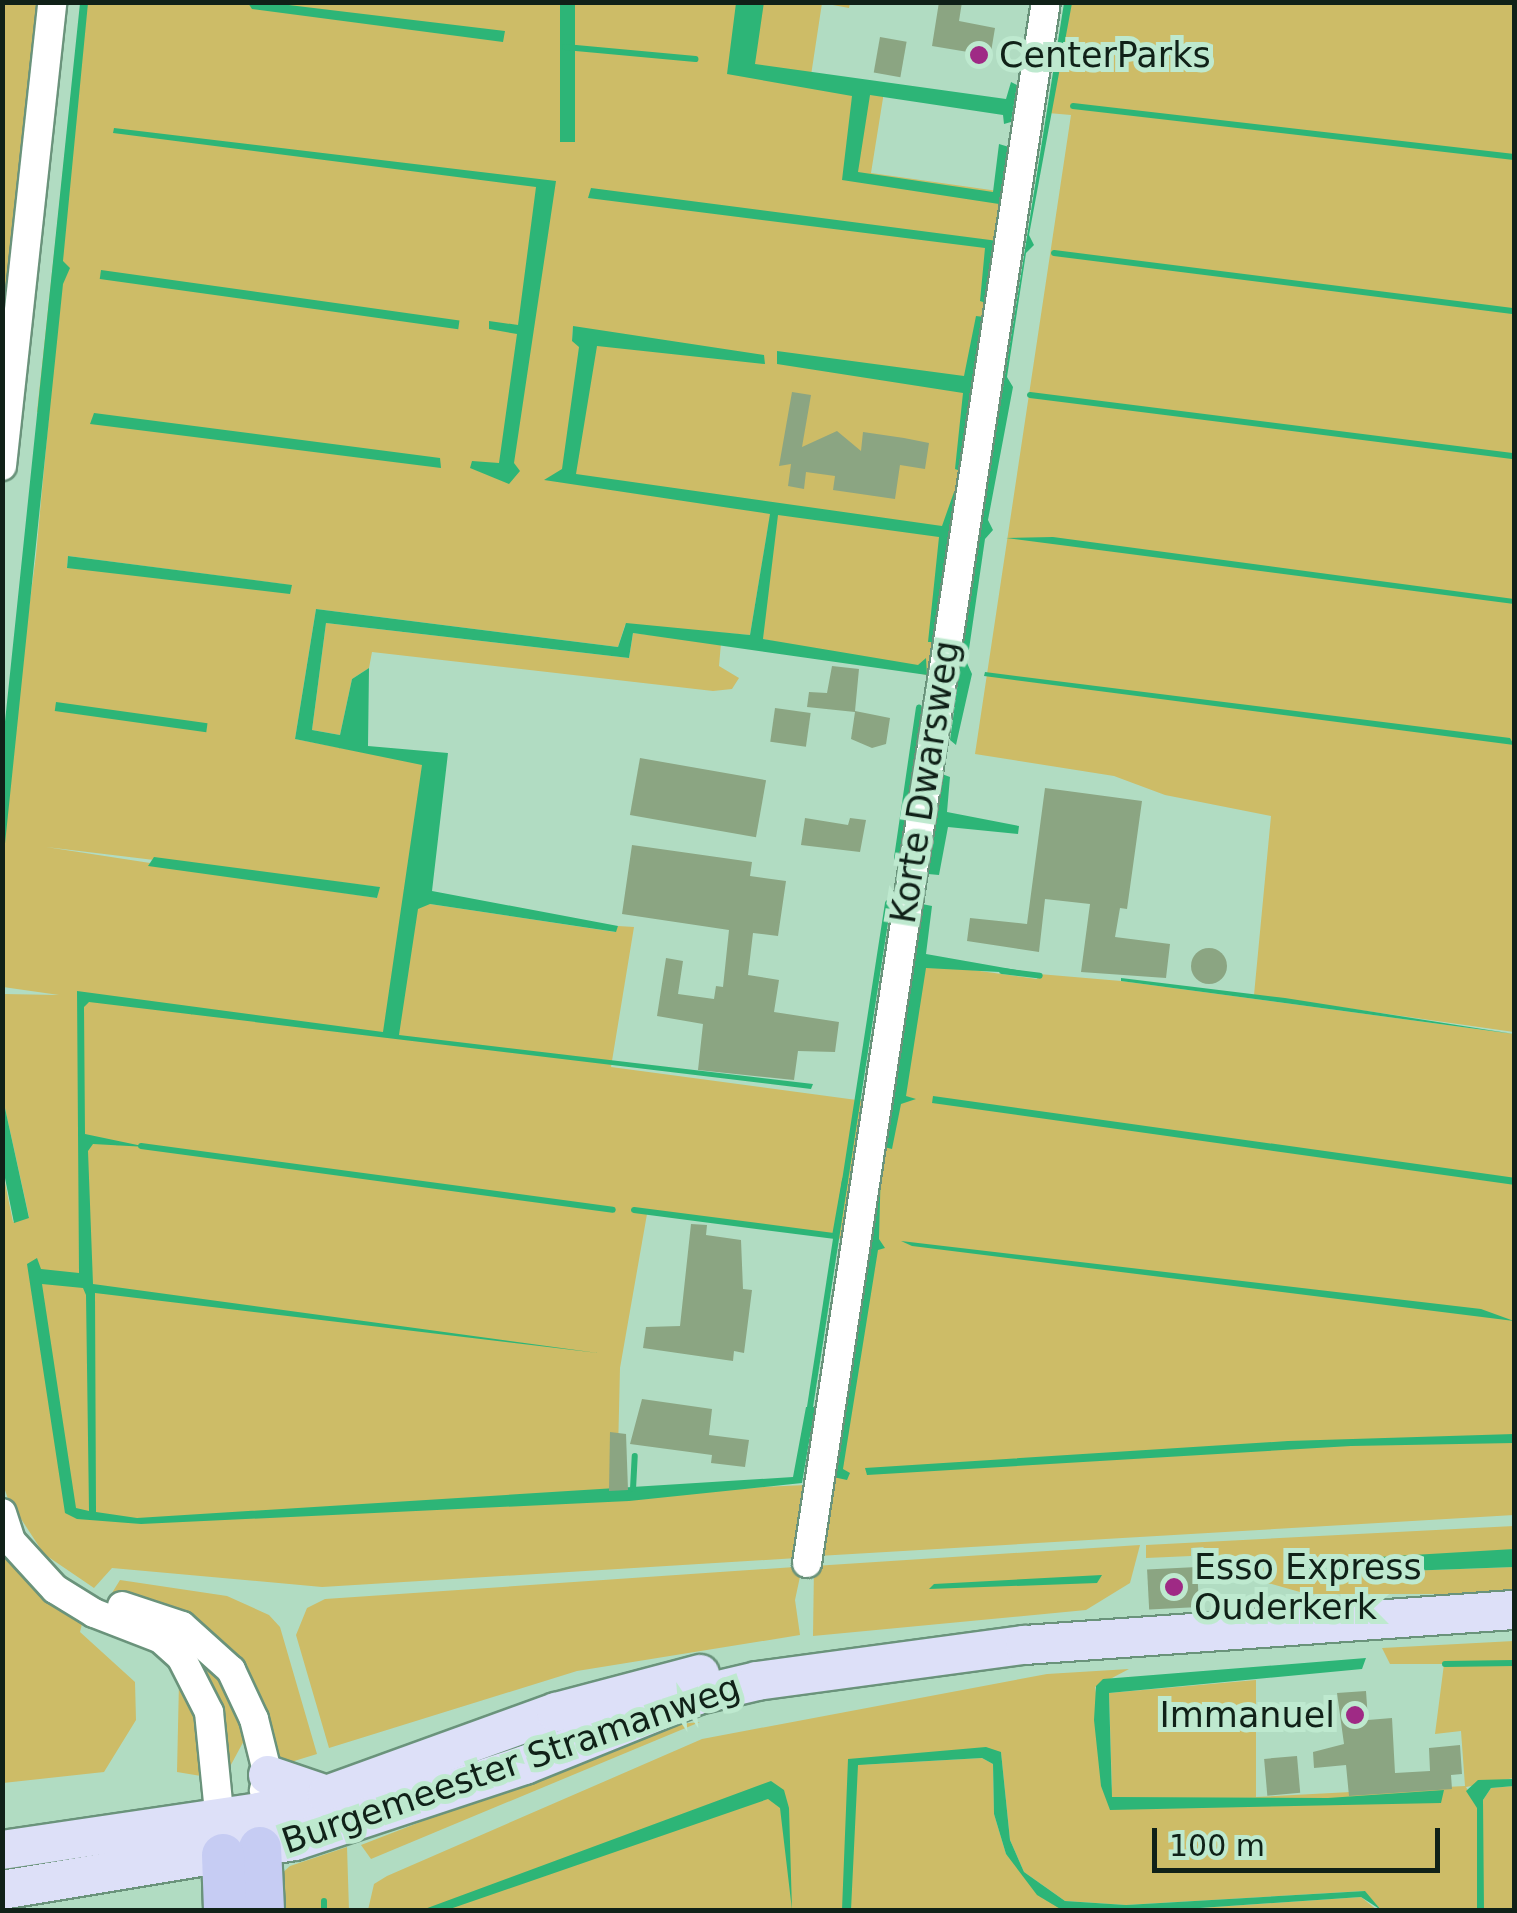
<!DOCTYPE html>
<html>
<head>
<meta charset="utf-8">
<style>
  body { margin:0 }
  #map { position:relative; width:1517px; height:1913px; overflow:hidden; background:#b1dcc2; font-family:"DejaVu Sans",sans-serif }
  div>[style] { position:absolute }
  .green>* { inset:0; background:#cdbc67 }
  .water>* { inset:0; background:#2db577; transform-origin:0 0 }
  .stream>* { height:6px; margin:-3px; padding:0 3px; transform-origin:3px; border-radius:3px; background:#2db577 }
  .building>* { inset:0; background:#8ba582; transform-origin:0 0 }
  .round { border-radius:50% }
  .roads { filter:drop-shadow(2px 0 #6a937b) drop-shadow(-2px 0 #6a937b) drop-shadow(0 2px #6a937b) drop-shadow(0 -2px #6a937b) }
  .minor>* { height:28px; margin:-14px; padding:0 14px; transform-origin:14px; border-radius:14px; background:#fff }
  .major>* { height:38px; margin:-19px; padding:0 19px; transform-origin:19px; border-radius:19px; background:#dde0f8 }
  .highway>* { height:42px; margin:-21px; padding:0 21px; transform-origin:21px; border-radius:21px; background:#c6ccf3 }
  .dots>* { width:28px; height:28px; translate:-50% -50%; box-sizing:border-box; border:5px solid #bee9cf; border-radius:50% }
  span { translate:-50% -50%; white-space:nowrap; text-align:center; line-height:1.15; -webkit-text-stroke:10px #bee9cf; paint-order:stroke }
  .poi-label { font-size:35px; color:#102118 }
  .left { translate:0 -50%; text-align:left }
  .right { translate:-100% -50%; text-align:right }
  .street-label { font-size:35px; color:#102118 }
  .frame { position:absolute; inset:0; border:5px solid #102118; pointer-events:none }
  .scale { position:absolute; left:1152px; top:1828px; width:288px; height:45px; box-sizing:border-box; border:5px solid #102118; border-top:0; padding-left:12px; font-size:30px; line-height:35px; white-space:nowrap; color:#102118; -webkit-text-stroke:8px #bee9cf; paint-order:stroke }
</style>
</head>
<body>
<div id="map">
  <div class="green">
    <i style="clip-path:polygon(3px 3px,40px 3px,3px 407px)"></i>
    <i style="clip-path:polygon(evenodd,81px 3px,850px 3px,849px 8px,822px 3px,810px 82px,884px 92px,871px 173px,1005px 192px,931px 676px,763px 639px,768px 527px,750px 635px,625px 625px,618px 647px,316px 609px,295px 739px,423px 764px,430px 904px,615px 932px,618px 926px,634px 927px,611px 1067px,864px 1101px,842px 1239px,647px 1214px,620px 1368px,617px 1494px,806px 1485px,797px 1558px,322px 1587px,112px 1568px,94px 1588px,44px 1554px,8px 1499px,3px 1484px,2px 1168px,13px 1222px,29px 1217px,3px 1099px,3px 994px,59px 995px,3px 987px,3px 806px,36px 555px,49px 415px,37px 412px,81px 3px,573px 327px,765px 363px,572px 341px,573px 327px,81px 3px,68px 556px,291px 585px,292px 585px,67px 567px,68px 556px,81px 3px,46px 847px,379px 887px,377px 898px,46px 847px)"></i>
    <i style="clip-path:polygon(1065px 3px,1514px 3px,1514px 1032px,1254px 995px,1271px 816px,1165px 795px,1114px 776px,975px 754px,1071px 115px,1048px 113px)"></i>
    <i style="clip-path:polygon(326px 623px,629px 658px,633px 633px,721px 643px,719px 666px,739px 678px,732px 689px,713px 691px,372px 652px,369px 668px,352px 679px,340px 735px,312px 730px)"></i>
    <i style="clip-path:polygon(914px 962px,1037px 979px,1039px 974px,1121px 981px,1514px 1034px,1514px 1515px,818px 1556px)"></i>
    <i style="clip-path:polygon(1514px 1526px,1514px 1549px,1297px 1575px,1514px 1567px,1514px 1594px,1307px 1594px,1229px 1572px,1203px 1547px,1191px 1548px,1191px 1556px,1146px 1558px,1146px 1545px)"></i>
    <i style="clip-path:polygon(2px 1532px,83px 1620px,80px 1632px,135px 1682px,136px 1720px,104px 1772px,3px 1783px)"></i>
    <i style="clip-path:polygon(1140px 1545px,1130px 1583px,1086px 1610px,813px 1636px,814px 1566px)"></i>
    <i style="clip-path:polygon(795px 1567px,801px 1572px,795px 1600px,800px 1635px,577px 1671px,329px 1748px,296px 1635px,307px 1608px,325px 1599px)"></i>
    <i style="clip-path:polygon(120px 1580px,227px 1596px,269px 1615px,280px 1627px,317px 1754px,291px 1762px,274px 1754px,228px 1650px,176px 1612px,112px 1593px)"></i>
    <i style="clip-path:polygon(177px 1631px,208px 1654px,247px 1735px,226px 1774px,216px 1697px)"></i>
    <i style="clip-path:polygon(1514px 1641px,1514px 1778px,1466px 1787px,1477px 1807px,1477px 1910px,1381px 1910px,1364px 1891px,1126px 1905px,1065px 1901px,1024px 1872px,1010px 1840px,1001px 1752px,858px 1765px,982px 1758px,993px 1764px,994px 1814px,1006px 1854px,1062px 1910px,1065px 1910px,368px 1910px,374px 1884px,387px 1876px,702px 1739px,1047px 1674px,1129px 1669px,1095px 1687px,1112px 1790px,1109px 1693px,1256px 1680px,1256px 1797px,1465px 1786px,1461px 1731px,1435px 1734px,1444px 1664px,1390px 1664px,1382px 1648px)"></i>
    <i style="clip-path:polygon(179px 1682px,193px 1703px,201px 1776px,177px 1772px)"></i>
    <i style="clip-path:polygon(700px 1722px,371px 1859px,361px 1845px,670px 1725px)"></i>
    <i style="clip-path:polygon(1514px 1786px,1514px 1910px,1483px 1910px,1483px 1800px,1491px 1788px)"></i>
    <i style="clip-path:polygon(347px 1847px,349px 1910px,276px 1910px,279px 1876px,290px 1866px)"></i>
    <i style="clip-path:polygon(1361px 1897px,1377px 1910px,1171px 1910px)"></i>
  </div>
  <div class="water">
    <i style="clip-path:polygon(764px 2px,755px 64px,1006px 99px,1011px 82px,1017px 85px,1011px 122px,1004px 124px,1003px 115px,870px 95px,858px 172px,993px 192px,999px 144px,1009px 147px,999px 204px,842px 180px,852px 96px,727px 74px,736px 3px)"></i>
    <i style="clip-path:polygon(80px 3px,88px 3px,63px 261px,70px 268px,63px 284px,3px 863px,4px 731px)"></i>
    <i style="clip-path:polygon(248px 3px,272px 3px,505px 31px,503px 42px,252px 9px)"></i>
    <i style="left:560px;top:3px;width:15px;height:139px"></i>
    <i style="clip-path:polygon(1064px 3px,1072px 3px,1029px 235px,1034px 245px,1026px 253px,1007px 377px,1013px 387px,988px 520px,993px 530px,985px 539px,967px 663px,972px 674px,956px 745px,950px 740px,969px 602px)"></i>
    <i style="clip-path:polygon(114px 128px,556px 181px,514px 463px,520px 471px,509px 484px,470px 468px,472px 461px,499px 463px,517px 334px,489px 329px,489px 321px,518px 325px,536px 187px,113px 133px)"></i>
    <i style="clip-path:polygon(591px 188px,998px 241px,992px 305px,980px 301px,985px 248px,588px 198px)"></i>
    <i style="left:101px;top:270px;width:362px;height:9px;rotate:8deg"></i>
    <i style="clip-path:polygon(976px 316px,984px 317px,963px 472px,955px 469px,963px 393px,777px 364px,777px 351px,964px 376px)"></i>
    <i style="clip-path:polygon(evenodd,573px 326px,764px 355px,765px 364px,597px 346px,576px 474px,942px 526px,954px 492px,960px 493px,933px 642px,928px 642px,939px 537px,778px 515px,763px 639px,918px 665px,926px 658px,927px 675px,633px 633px,629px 658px,326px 623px,312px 730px,340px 735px,352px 679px,369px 668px,368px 746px,448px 753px,432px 891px,618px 926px,616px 932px,430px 904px,418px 909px,399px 1035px,813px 1084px,811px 1089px,89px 1002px,84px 1007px,85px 1134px,147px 1147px,93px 1144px,88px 1151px,93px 1284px,598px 1353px,95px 1293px,96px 1512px,137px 1518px,793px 1477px,806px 1407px,815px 1407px,802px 1483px,629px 1501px,141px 1524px,77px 1519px,65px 1513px,27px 1264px,37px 1258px,41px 1269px,79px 1273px,77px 991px,383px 1032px,422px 765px,295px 739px,316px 609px,618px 647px,626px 623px,750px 635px,770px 514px,544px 480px,562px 469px,579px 347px,572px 341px,573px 326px,42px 1284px,83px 1288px,86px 1295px,89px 1511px,76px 1508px,42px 1284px)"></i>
    <i style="clip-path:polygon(94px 413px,440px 458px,441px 468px,90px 424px)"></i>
    <i style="clip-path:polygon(1053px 537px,1514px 599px,1514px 604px,1006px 538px)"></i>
    <i style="clip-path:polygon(68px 556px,292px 585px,290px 594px,67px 568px)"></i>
    <i style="clip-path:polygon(985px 672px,1510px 738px,1514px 745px,984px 676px)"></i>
    <i style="left:56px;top:702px;width:153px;height:9px;rotate:8deg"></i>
    <i style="clip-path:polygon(942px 774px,950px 777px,947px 812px,1019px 826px,1018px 834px,948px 827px,939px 875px,928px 874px)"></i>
    <i style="clip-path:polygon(154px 857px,380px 887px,377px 898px,148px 866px)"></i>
    <i style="clip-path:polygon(922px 904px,932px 906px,926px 954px,1039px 974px,926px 968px,906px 1096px,916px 1099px,901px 1104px,892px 1149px,884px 1147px)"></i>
    <i style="clip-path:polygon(1121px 978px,1285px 998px,1514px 1034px,1121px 981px)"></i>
    <i style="left:933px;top:1096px;width:587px;height:7px;rotate:8deg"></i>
    <i style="clip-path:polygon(3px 1099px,29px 1218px,14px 1223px,3px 1168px)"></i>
    <i style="clip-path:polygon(881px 1163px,879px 1239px,885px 1248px,878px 1250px,843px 1469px,850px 1473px,847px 1480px,833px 1477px)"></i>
    <i style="clip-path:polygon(901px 1241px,1481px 1309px,1514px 1321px,912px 1246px)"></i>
    <i style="clip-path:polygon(1514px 1434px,1514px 1443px,1351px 1446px,867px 1475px,865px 1468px,1288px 1441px)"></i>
    <i style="clip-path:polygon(1514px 1549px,1514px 1567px,1296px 1575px,1295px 1562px)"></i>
    <i style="clip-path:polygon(1102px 1575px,1097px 1583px,929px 1589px,934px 1584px)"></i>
    <i style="clip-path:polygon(1366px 1658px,1362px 1669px,1109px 1693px,1112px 1797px,1328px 1798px,1444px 1790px,1441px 1803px,1110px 1810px,1101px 1786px,1094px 1720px,1096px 1686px,1103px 1679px)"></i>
    <i style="clip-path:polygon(986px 1747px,1001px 1752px,1010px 1840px,1024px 1872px,1065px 1901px,1126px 1905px,1365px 1891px,1381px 1910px,1361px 1897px,1171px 1910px,1062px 1910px,1037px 1895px,1006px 1854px,994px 1814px,993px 1764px,982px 1758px,858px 1765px,851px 1910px,842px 1910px,848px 1759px)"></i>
    <i style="clip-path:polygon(1514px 1779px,1514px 1786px,1491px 1788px,1483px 1800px,1484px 1910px,1477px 1910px,1477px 1808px,1466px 1791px,1478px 1780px)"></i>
    <i style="clip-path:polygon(771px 1781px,784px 1790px,789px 1808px,792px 1910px,780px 1808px,768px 1799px,447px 1910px,422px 1910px)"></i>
  </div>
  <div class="stream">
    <i style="left:565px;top:47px;width:131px;rotate:5.3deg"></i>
    <i style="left:1073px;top:106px;width:444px;rotate:6.6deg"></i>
    <i style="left:1054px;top:253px;width:464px;rotate:7.2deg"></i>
    <i style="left:1030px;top:395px;width:488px;rotate:7.2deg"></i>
    <i style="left:897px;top:858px;width:152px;rotate:-81.7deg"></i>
    <i style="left:1002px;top:971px;width:38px;rotate:7deg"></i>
    <i style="left:141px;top:1146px;width:476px;rotate:7.7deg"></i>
    <i style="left:634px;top:1210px;width:203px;rotate:7.4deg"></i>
    <i style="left:835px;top:1236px;width:57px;rotate:-79.9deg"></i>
    <i style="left:810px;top:1407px;width:510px;rotate:-81.2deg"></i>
    <i style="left:633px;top:1489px;width:33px;rotate:-87deg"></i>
    <i style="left:1445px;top:1664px;width:69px;rotate:-0.8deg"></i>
    <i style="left:324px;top:1910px;width:9px;rotate:-90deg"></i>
  </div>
  <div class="building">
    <i style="clip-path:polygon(939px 2px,962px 2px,959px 21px,995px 28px,989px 64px,967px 60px,968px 52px,932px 46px)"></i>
    <i style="left:880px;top:37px;width:27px;height:36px;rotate:10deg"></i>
    <i style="clip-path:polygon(792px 392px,811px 395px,802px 447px,837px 431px,861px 451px,863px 432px,904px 438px,929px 443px,925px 469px,900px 465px,895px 499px,833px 490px,835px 476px,806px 472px,804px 489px,788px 486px,791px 464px,779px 466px)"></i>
    <i style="clip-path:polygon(832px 666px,859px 669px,855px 711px,890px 718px,886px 744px,872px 748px,851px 739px,855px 712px,807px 707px,809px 692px,827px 693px)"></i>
    <i style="left:775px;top:708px;width:36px;height:34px;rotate:8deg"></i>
    <i style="left:640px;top:758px;width:128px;height:58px;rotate:10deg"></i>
    <i style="clip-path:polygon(1045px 788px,1142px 801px,1127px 909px,1120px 908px,1115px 937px,1170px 944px,1166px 978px,1081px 972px,1090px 904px,1045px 899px,1039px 952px,967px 941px,970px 918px,1027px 924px)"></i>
    <i style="clip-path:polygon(805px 818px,848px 825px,850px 818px,866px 820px,860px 852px,801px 845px)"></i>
    <i style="clip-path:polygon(632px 845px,752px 862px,750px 876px,786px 881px,778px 936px,753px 933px,748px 975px,779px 980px,774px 1012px,839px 1022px,835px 1052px,798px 1051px,794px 1080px,698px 1070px,703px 1024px,657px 1016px,666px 958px,683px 961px,678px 994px,714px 999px,716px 986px,723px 987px,729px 930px,622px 914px)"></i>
    <i class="round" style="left:1191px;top:948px;width:36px;height:36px"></i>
    <i style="clip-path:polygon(691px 1224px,707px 1225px,706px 1235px,741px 1240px,743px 1289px,752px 1290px,744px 1353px,734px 1351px,733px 1361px,643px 1348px,646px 1327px,680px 1326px)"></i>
    <i style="clip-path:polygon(642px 1399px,712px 1409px,709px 1435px,749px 1440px,745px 1467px,711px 1463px,712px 1455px,630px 1444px)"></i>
    <i style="clip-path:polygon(610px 1432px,626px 1434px,628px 1490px,609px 1491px)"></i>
    <i style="left:1197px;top:1567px;width:40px;height:50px;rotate:87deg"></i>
    <i style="clip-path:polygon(1366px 1691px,1368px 1720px,1392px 1718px,1395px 1773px,1430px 1771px,1429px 1748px,1460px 1745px,1462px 1774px,1451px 1775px,1452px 1789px,1349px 1796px,1346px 1765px,1314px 1768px,1313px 1752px,1344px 1744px,1337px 1693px)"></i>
    <i style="left:1297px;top:1756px;width:37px;height:33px;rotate:85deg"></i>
  </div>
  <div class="roads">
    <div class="minor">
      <i style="left:2px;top:466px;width:467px;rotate:-83.8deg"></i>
      <i style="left:2px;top:1513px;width:29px;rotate:72deg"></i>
      <i style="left:11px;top:1541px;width:65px;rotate:47.5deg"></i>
      <i style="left:55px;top:1589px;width:46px;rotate:31.6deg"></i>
      <i style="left:94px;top:1613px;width:72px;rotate:21.2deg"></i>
      <i style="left:161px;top:1639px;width:27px;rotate:42deg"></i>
      <i style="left:181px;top:1657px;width:62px;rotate:63deg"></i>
      <i style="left:209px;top:1712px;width:122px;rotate:84.3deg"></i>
      <i style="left:807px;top:1563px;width:1579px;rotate:-81.3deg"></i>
      <i style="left:122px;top:1606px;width:63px;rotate:18.4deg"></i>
      <i style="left:182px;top:1626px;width:66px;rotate:41.9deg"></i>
      <i style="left:231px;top:1670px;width:54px;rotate:64.9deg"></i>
      <i style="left:254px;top:1719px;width:58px;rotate:76deg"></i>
      <i style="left:268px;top:1775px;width:16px;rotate:105deg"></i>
    </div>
    <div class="major">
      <i style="left:268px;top:1775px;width:62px;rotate:18.7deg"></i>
      <i style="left:2px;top:1850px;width:260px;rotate:-8.4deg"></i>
      <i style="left:259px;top:1812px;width:70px;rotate:-14deg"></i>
      <i style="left:327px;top:1795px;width:244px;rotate:-19.9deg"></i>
      <i style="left:556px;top:1712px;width:149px;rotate:-14.8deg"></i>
      <i style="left:2px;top:1890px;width:297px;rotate:-9.5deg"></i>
      <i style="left:295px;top:1841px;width:242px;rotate:-18.3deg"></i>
      <i style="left:525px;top:1765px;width:187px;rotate:-22deg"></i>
      <i style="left:698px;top:1695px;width:61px;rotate:-13.3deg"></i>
      <i style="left:757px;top:1681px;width:270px;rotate:-7.7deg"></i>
      <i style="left:1025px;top:1645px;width:490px;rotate:-4.1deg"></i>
    </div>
    <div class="highway">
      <i style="left:260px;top:1848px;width:62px;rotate:87.2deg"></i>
      <i style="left:223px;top:1855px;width:55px;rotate:87.9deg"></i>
    </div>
  </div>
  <div class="dots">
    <i style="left:979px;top:55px;background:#9f2a85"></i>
    <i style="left:1174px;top:1587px;background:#9f2a85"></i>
    <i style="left:1355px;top:1715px;background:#9f2a85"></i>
  </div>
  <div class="poi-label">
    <span class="left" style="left:999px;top:55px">CenterParks</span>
    <span class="left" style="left:1194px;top:1587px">Esso Express<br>Ouderkerk</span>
    <span class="right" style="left:1335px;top:1715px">Immanuel</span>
  </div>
  <div class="street-label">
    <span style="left:925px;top:782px;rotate:-81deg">Korte Dwarsweg</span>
    <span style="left:511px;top:1764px;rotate:-19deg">Burgemeester Stramanweg</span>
  </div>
  <div class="frame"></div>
  <div class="scale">100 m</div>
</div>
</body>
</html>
